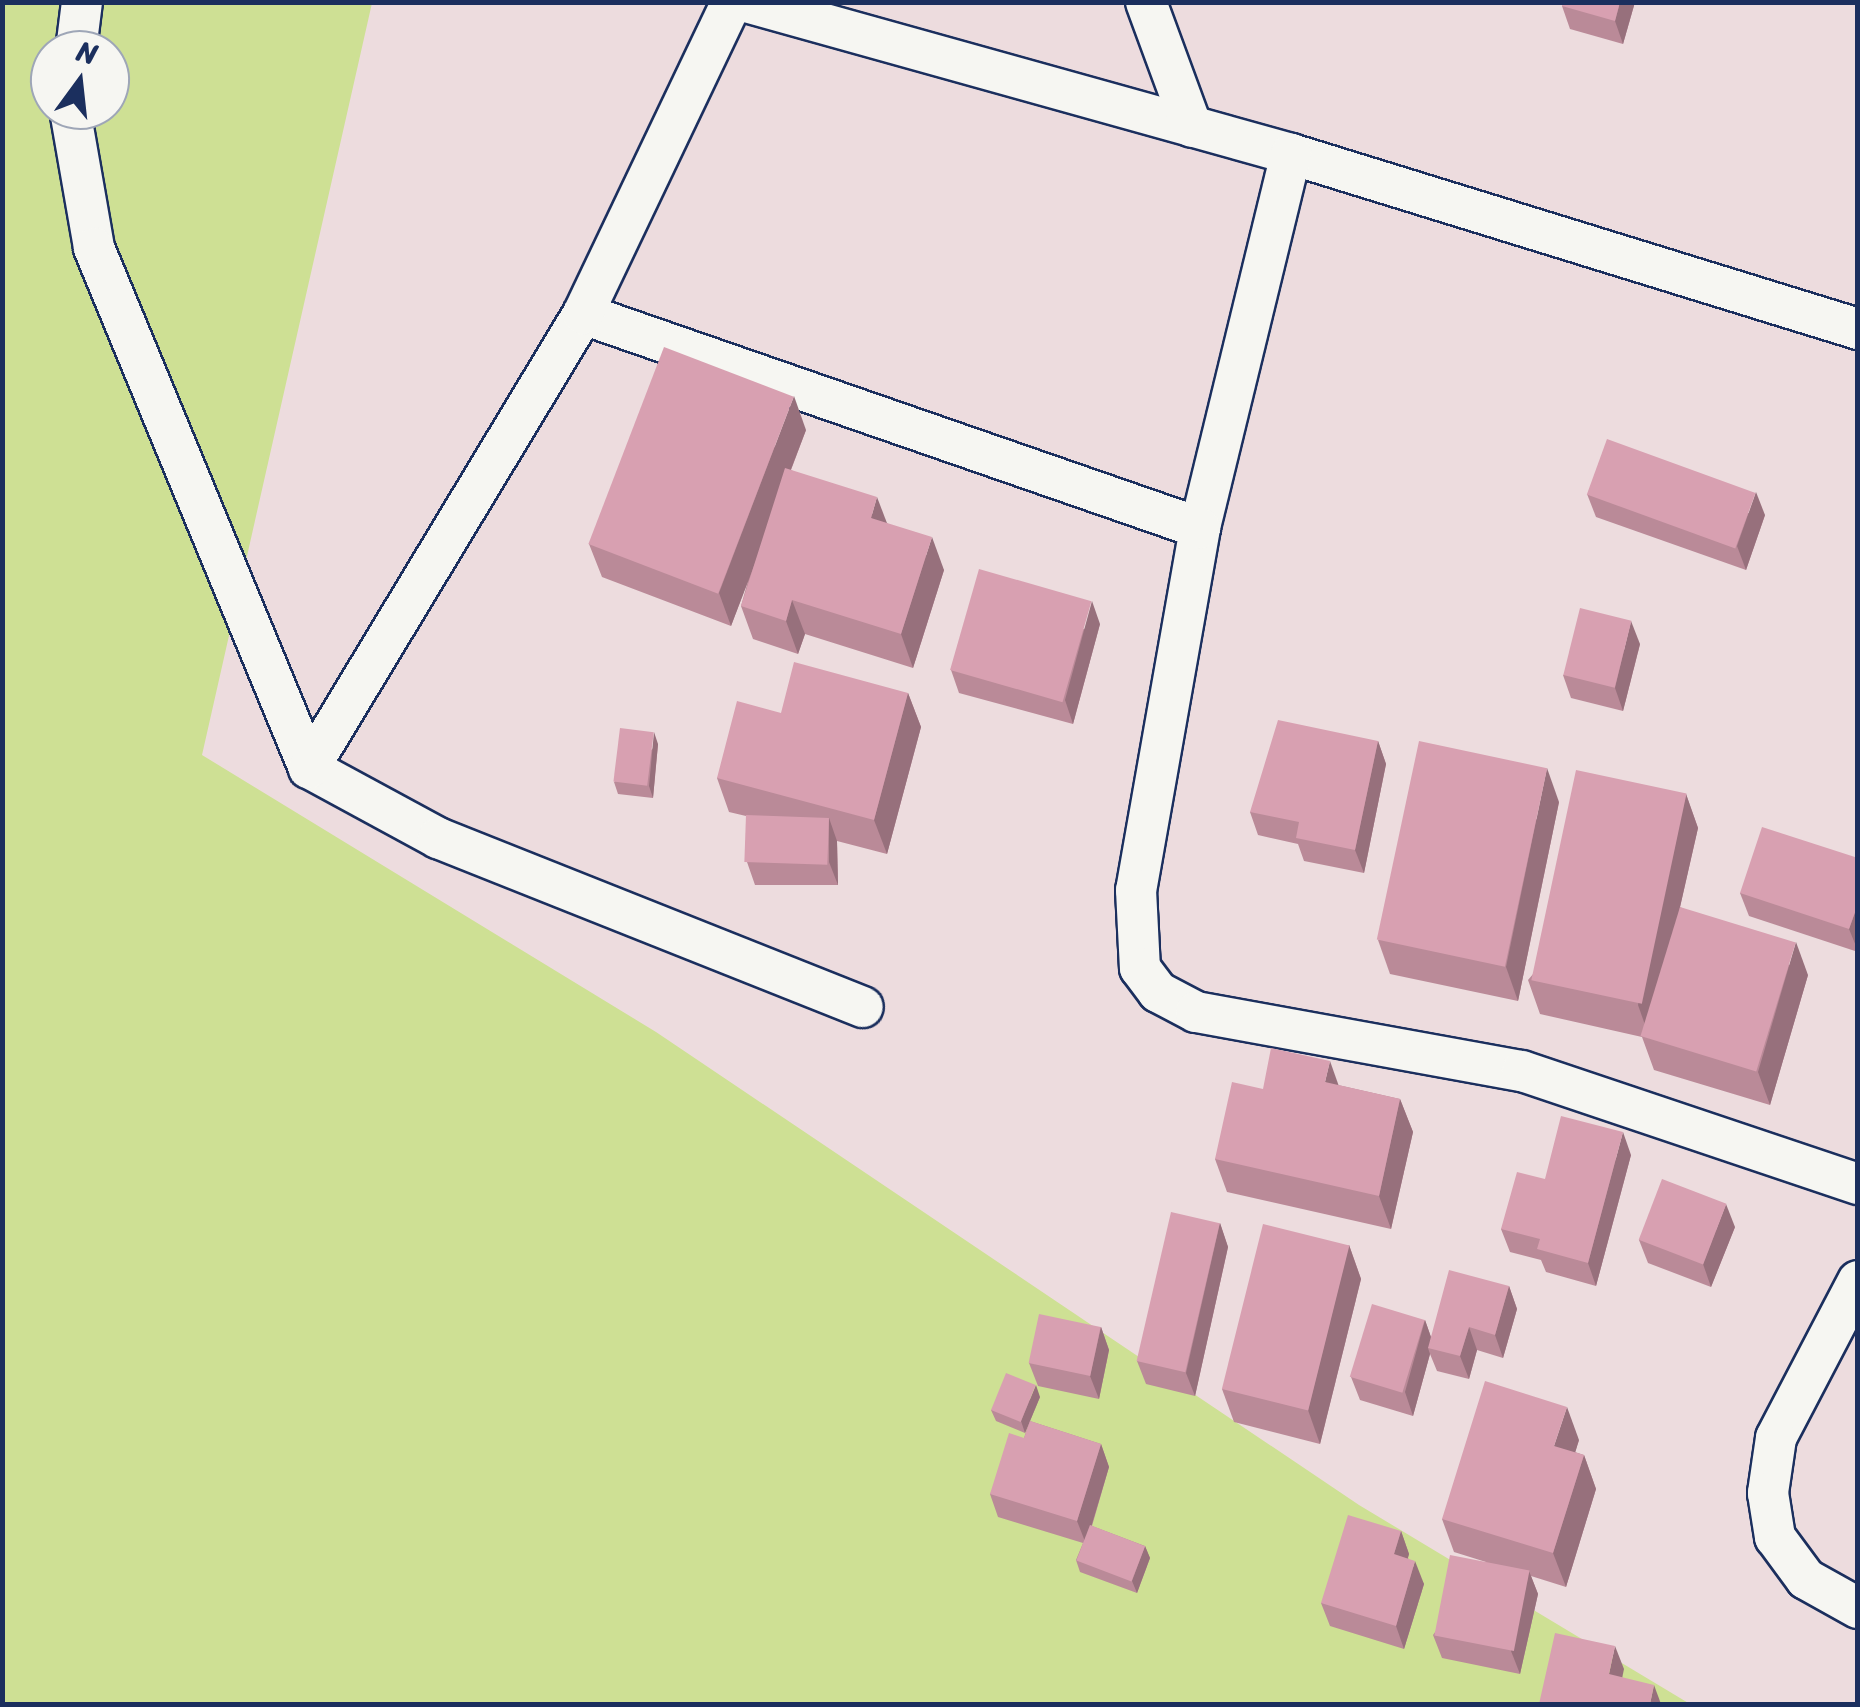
<!DOCTYPE html>
<html>
<head>
<meta charset="utf-8">
<style>
  body { margin:0 }
  #map { position:relative; width:1860px; height:1707px; overflow:hidden; background:#eddcde; font-family:Sriracha,sans-serif }
  div>[style] { position:absolute }
  .green>* { inset:0; background:#cee094 }
  .roads { filter:drop-shadow(2px 0 #1b2f5e) drop-shadow(-2px 0 #1b2f5e) drop-shadow(0 2px #1b2f5e) drop-shadow(0 -2px #1b2f5e) }
  .minor>* { height:40px; margin:-20px; padding:0 20px; transform-origin:20px; border-radius:20px; background:#f6f6f2 }
  .wall>* { inset:0; background:#ba8a98 }
  .shaded-wall>* { inset:0; background:#97707c }
  .building>* { inset:0; background:#d8a0b1; transform-origin:0 0 }
  span { translate:-50% -50%; white-space:nowrap; text-align:center; line-height:1.15; -webkit-text-stroke:8px #f6f6f2; paint-order:stroke }
  .frame { position:absolute; inset:0; border:5px solid #1b2f5e; pointer-events:none }
  .north { position:absolute; left:30px; top:30px; width:100px; height:100px; box-sizing:border-box; background:#f6f6f2; border:2px solid #9ea6b7; border-radius:50%; rotate:15deg; font-size:28px; font-weight:700; line-height:40px; text-align:center; color:#1b2f5e }
  .north::after { content:''; display:block; margin:auto; width:35px; height:45px; background:#1b2f5e; clip-path:polygon(50% 0,100% 100%,50% 72%,0 100%) }
</style>
</head>
<body>
<div id="map">
  <div class="green">
    <i style="clip-path:polygon(evenodd,3px 3px,372px 3px,202px 755px,656px 1032px,1359px 1505px,1690px 1704px,3px 1704px,3px 3px,50px 50px,110px 50px,110px 110px,50px 110px,50px 50px)"></i>
  </div>
  <div class="roads">
    <div class="minor">
      <i style="left:746px;top:2px;width:566px;rotate:15.58deg"></i>
      <i style="left:1291px;top:154px;width:593px;rotate:17.15deg"></i>
      <i style="left:1146px;top:2px;width:133px;rotate:69.8deg"></i>
      <i style="left:76px;top:50px;width:48px;rotate:-82.9deg"></i>
      <i style="left:70px;top:110px;width:140px;rotate:80.1deg"></i>
      <i style="left:94px;top:248px;width:563px;rotate:67.54deg"></i>
      <i style="left:309px;top:768px;width:147px;rotate:28.5deg"></i>
      <i style="left:438px;top:838px;width:457px;rotate:21.7deg"></i>
      <i style="left:1291px;top:154px;width:385px;rotate:103.7deg"></i>
      <i style="left:1200px;top:528px;width:368px;rotate:100deg"></i>
      <i style="left:1136px;top:890px;width:78px;rotate:87.1deg"></i>
      <i style="left:1140px;top:968px;width:30px;rotate:53deg"></i>
      <i style="left:1158px;top:992px;width:43px;rotate:27.8deg"></i>
      <i style="left:1196px;top:1012px;width:331px;rotate:10.3deg"></i>
      <i style="left:1522px;top:1071px;width:354px;rotate:18.6deg"></i>
      <i style="left:583px;top:314px;width:653px;rotate:19.13deg"></i>
      <i style="left:309px;top:768px;width:530px;rotate:-58.89deg"></i>
      <i style="left:583px;top:314px;width:346px;rotate:-64.5deg"></i>
      <i style="left:1858px;top:1281px;width:177px;rotate:117.6deg"></i>
      <i style="left:1776px;top:1438px;width:56px;rotate:98.3deg"></i>
      <i style="left:1768px;top:1493px;width:45px;rotate:81deg"></i>
      <i style="left:1775px;top:1537px;width:52px;rotate:53.6deg"></i>
      <i style="left:1806px;top:1579px;width:60px;rotate:29.1deg"></i>
    </div>
  </div>
  <div class="wall">
    <i style="clip-path:polygon(1635px 2px,1623px 44px,1570px 29px,1562px 6px)"></i>
    <i style="clip-path:polygon(806px 430px,791px 470px,887px 523px,944px 570px,913px 668px,805px 634px,798px 654px,753px 639px,741px 606px,748px 581px,731px 626px,602px 577px,589px 544px)"></i>
    <i style="clip-path:polygon(1587px 494px,1765px 515px,1746px 570px,1596px 517px)"></i>
    <i style="clip-path:polygon(1100px 624px,1073px 724px,959px 693px,951px 670px)"></i>
    <i style="clip-path:polygon(1640px 644px,1623px 711px,1571px 698px,1563px 675px)"></i>
    <i style="clip-path:polygon(908px 693px,921px 727px,887px 854px,837px 841px,838px 885px,755px 885px,747px 862px,746px 816px,729px 812px,717px 778px,781px 713px)"></i>
    <i style="clip-path:polygon(1378px 741px,1386px 764px,1364px 873px,1304px 861px,1298px 844px,1258px 835px,1250px 812px)"></i>
    <i style="clip-path:polygon(658px 744px,653px 798px,618px 794px,614px 782px)"></i>
    <i style="clip-path:polygon(1686px 794px,1698px 828px,1680px 907px,1808px 975px,1770px 1105px,1654px 1070px,1642px 1037px,1540px 1014px,1528px 980px)"></i>
    <i style="clip-path:polygon(1559px 802px,1518px 1001px,1390px 974px,1378px 940px)"></i>
    <i style="clip-path:polygon(1858px 858px,1858px 952px,1749px 916px,1740px 893px)"></i>
    <i style="clip-path:polygon(1338px 1085px,1400px 1099px,1413px 1132px,1391px 1229px,1227px 1192px,1215px 1159px,1263px 1089px)"></i>
    <i style="clip-path:polygon(1631px 1155px,1596px 1286px,1546px 1272px,1541px 1260px,1510px 1252px,1501px 1229px,1545px 1179px)"></i>
    <i style="clip-path:polygon(1220px 1223px,1228px 1247px,1195px 1396px,1146px 1384px,1137px 1361px)"></i>
    <i style="clip-path:polygon(1735px 1227px,1711px 1287px,1648px 1263px,1639px 1240px)"></i>
    <i style="clip-path:polygon(1349px 1245px,1361px 1279px,1320px 1444px,1234px 1422px,1222px 1389px)"></i>
    <i style="clip-path:polygon(1509px 1286px,1517px 1309px,1503px 1358px,1477px 1350px,1469px 1379px,1437px 1371px,1430px 1354px,1413px 1416px,1360px 1400px,1351px 1377px,1425px 1320px,1431px 1337px)"></i>
    <i style="clip-path:polygon(1101px 1327px,1109px 1350px,1099px 1399px,1038px 1386px,1029px 1363px)"></i>
    <i style="clip-path:polygon(1040px 1397px,1030px 1421px,1101px 1444px,1109px 1467px,1092px 1526px,1145px 1546px,1150px 1558px,1137px 1593px,1080px 1572px,1076px 1560px,1083px 1543px,998px 1517px,990px 1494px,1024px 1438px,1029px 1423px,1025px 1433px,996px 1421px,991px 1410px)"></i>
    <i style="clip-path:polygon(1579px 1440px,1575px 1452px,1584px 1455px,1596px 1489px,1566px 1587px,1531px 1576px,1538px 1594px,1520px 1674px,1442px 1658px,1433px 1635px,1486px 1562px,1454px 1552px,1442px 1519px)"></i>
    <i style="clip-path:polygon(1401px 1531px,1409px 1554px,1408px 1558px,1424px 1584px,1404px 1649px,1330px 1626px,1321px 1603px)"></i>
  </div>
  <div class="shaded-wall">
    <i style="clip-path:polygon(1620px 2px,1635px 2px,1623px 44px,1615px 21px)"></i>
    <i style="clip-path:polygon(794px 396px,806px 430px,731px 626px,719px 593px)"></i>
    <i style="clip-path:polygon(1756px 492px,1765px 515px,1746px 570px,1737px 546px)"></i>
    <i style="clip-path:polygon(877px 497px,890px 531px,871px 518px)"></i>
    <i style="clip-path:polygon(932px 537px,944px 570px,913px 668px,901px 634px)"></i>
    <i style="clip-path:polygon(792px 600px,805px 634px,798px 654px,786px 621px)"></i>
    <i style="clip-path:polygon(1092px 601px,1100px 624px,1073px 724px,1065px 700px)"></i>
    <i style="clip-path:polygon(1631px 621px,1640px 644px,1623px 711px,1615px 688px)"></i>
    <i style="clip-path:polygon(908px 693px,921px 727px,887px 854px,874px 820px)"></i>
    <i style="clip-path:polygon(654px 732px,658px 744px,653px 798px,649px 786px)"></i>
    <i style="clip-path:polygon(1378px 741px,1386px 764px,1364px 873px,1355px 850px)"></i>
    <i style="clip-path:polygon(1547px 768px,1559px 802px,1518px 1001px,1506px 967px)"></i>
    <i style="clip-path:polygon(1686px 794px,1698px 828px,1650px 1039px,1638px 1005px)"></i>
    <i style="clip-path:polygon(829px 818px,837px 841px,838px 885px,829px 862px)"></i>
    <i style="clip-path:polygon(1858px 904px,1858px 951px,1849px 929px)"></i>
    <i style="clip-path:polygon(1796px 942px,1808px 975px,1770px 1105px,1758px 1072px)"></i>
    <i style="clip-path:polygon(1330px 1061px,1342px 1095px,1325px 1082px)"></i>
    <i style="clip-path:polygon(1400px 1099px,1413px 1132px,1391px 1229px,1379px 1196px)"></i>
    <i style="clip-path:polygon(1623px 1132px,1631px 1155px,1596px 1286px,1588px 1263px)"></i>
    <i style="clip-path:polygon(1726px 1204px,1735px 1227px,1711px 1287px,1703px 1264px)"></i>
    <i style="clip-path:polygon(1220px 1223px,1228px 1247px,1195px 1396px,1186px 1373px)"></i>
    <i style="clip-path:polygon(1349px 1245px,1361px 1279px,1320px 1444px,1308px 1410px)"></i>
    <i style="clip-path:polygon(1509px 1286px,1517px 1309px,1503px 1358px,1495px 1335px)"></i>
    <i style="clip-path:polygon(1425px 1320px,1433px 1343px,1428px 1348px,1430px 1354px,1413px 1416px,1405px 1392px)"></i>
    <i style="clip-path:polygon(1101px 1327px,1109px 1350px,1099px 1399px,1090px 1376px)"></i>
    <i style="clip-path:polygon(1469px 1327px,1477px 1350px,1469px 1379px,1460px 1356px)"></i>
    <i style="clip-path:polygon(1036px 1385px,1040px 1397px,1025px 1433px,1021px 1421px)"></i>
    <i style="clip-path:polygon(1567px 1407px,1579px 1440px,1567px 1479px,1554px 1446px)"></i>
    <i style="clip-path:polygon(1101px 1444px,1109px 1467px,1086px 1544px,1077px 1521px)"></i>
    <i style="clip-path:polygon(1584px 1455px,1596px 1489px,1566px 1587px,1553px 1553px)"></i>
    <i style="clip-path:polygon(1401px 1531px,1409px 1554px,1402px 1577px,1394px 1554px)"></i>
    <i style="clip-path:polygon(1145px 1546px,1150px 1558px,1137px 1593px,1132px 1581px)"></i>
    <i style="clip-path:polygon(1415px 1561px,1424px 1584px,1404px 1649px,1396px 1626px)"></i>
    <i style="clip-path:polygon(1529px 1571px,1538px 1594px,1520px 1674px,1511px 1651px)"></i>
    <i style="clip-path:polygon(1615px 1646px,1624px 1669px,1618px 1698px,1609px 1674px)"></i>
    <i style="clip-path:polygon(1654px 1685px,1661px 1704px,1650px 1704px)"></i>
  </div>
  <div class="building">
    <i style="clip-path:polygon(1562px 2px,1620px 2px,1615px 21px,1562px 6px)"></i>
    <i style="left:664px;top:347px;width:139px;height:211px;rotate:21deg"></i>
    <i style="left:1607px;top:439px;width:158px;height:59px;rotate:20deg"></i>
    <i style="clip-path:polygon(785px 468px,877px 497px,871px 518px,932px 537px,901px 634px,792px 600px,786px 621px,741px 606px)"></i>
    <i style="left:979px;top:569px;width:117px;height:105px;rotate:16deg"></i>
    <i style="left:1580px;top:608px;width:53px;height:69px;rotate:14deg"></i>
    <i style="clip-path:polygon(794px 662px,908px 693px,874px 820px,717px 778px,737px 701px,781px 713px)"></i>
    <i style="clip-path:polygon(1278px 720px,1378px 741px,1355px 850px,1296px 838px,1299px 822px,1250px 812px)"></i>
    <i style="left:620px;top:728px;width:34px;height:54px;rotate:7deg"></i>
    <i style="left:1419px;top:741px;width:131px;height:203px;rotate:12deg"></i>
    <i style="left:1576px;top:770px;width:113px;height:215px;rotate:12deg"></i>
    <i style="left:746px;top:815px;width:83px;height:47px;rotate:2deg"></i>
    <i style="clip-path:polygon(1762px 827px,1858px 858px,1858px 904px,1849px 929px,1740px 893px)"></i>
    <i style="left:1680px;top:907px;width:121px;height:135px;rotate:17deg"></i>
    <i style="clip-path:polygon(1271px 1048px,1330px 1061px,1325px 1082px,1400px 1099px,1379px 1196px,1215px 1159px,1232px 1082px,1263px 1089px)"></i>
    <i style="clip-path:polygon(1561px 1116px,1623px 1132px,1588px 1263px,1537px 1249px,1540px 1239px,1501px 1229px,1517px 1172px,1545px 1179px)"></i>
    <i style="left:1662px;top:1179px;width:69px;height:65px;rotate:21deg"></i>
    <i style="left:1171px;top:1212px;width:50px;height:153px;rotate:13deg"></i>
    <i style="left:1263px;top:1224px;width:89px;height:170px;rotate:14deg"></i>
    <i style="clip-path:polygon(1449px 1270px,1509px 1286px,1495px 1335px,1469px 1327px,1460px 1356px,1428px 1348px)"></i>
    <i style="left:1372px;top:1304px;width:55px;height:76px;rotate:17deg"></i>
    <i style="left:1039px;top:1314px;width:63px;height:50px;rotate:12deg"></i>
    <i style="left:1006px;top:1373px;width:32px;height:40px;rotate:22deg"></i>
    <i style="clip-path:polygon(1485px 1381px,1567px 1407px,1554px 1446px,1584px 1455px,1553px 1553px,1442px 1519px)"></i>
    <i style="clip-path:polygon(1030px 1421px,1101px 1444px,1077px 1521px,990px 1494px,1009px 1433px,1024px 1438px)"></i>
    <i style="clip-path:polygon(1348px 1515px,1401px 1531px,1394px 1554px,1415px 1561px,1396px 1626px,1321px 1603px)"></i>
    <i style="left:1090px;top:1525px;width:59px;height:38px;rotate:21deg"></i>
    <i style="left:1450px;top:1555px;width:81px;height:82px;rotate:11deg"></i>
    <i style="clip-path:polygon(1555px 1633px,1615px 1646px,1609px 1674px,1654px 1685px,1650px 1704px,1539px 1704px)"></i>
  </div>
  <div class="frame"></div>
  <div class="north">N</div>
</div>
</body>
</html>
